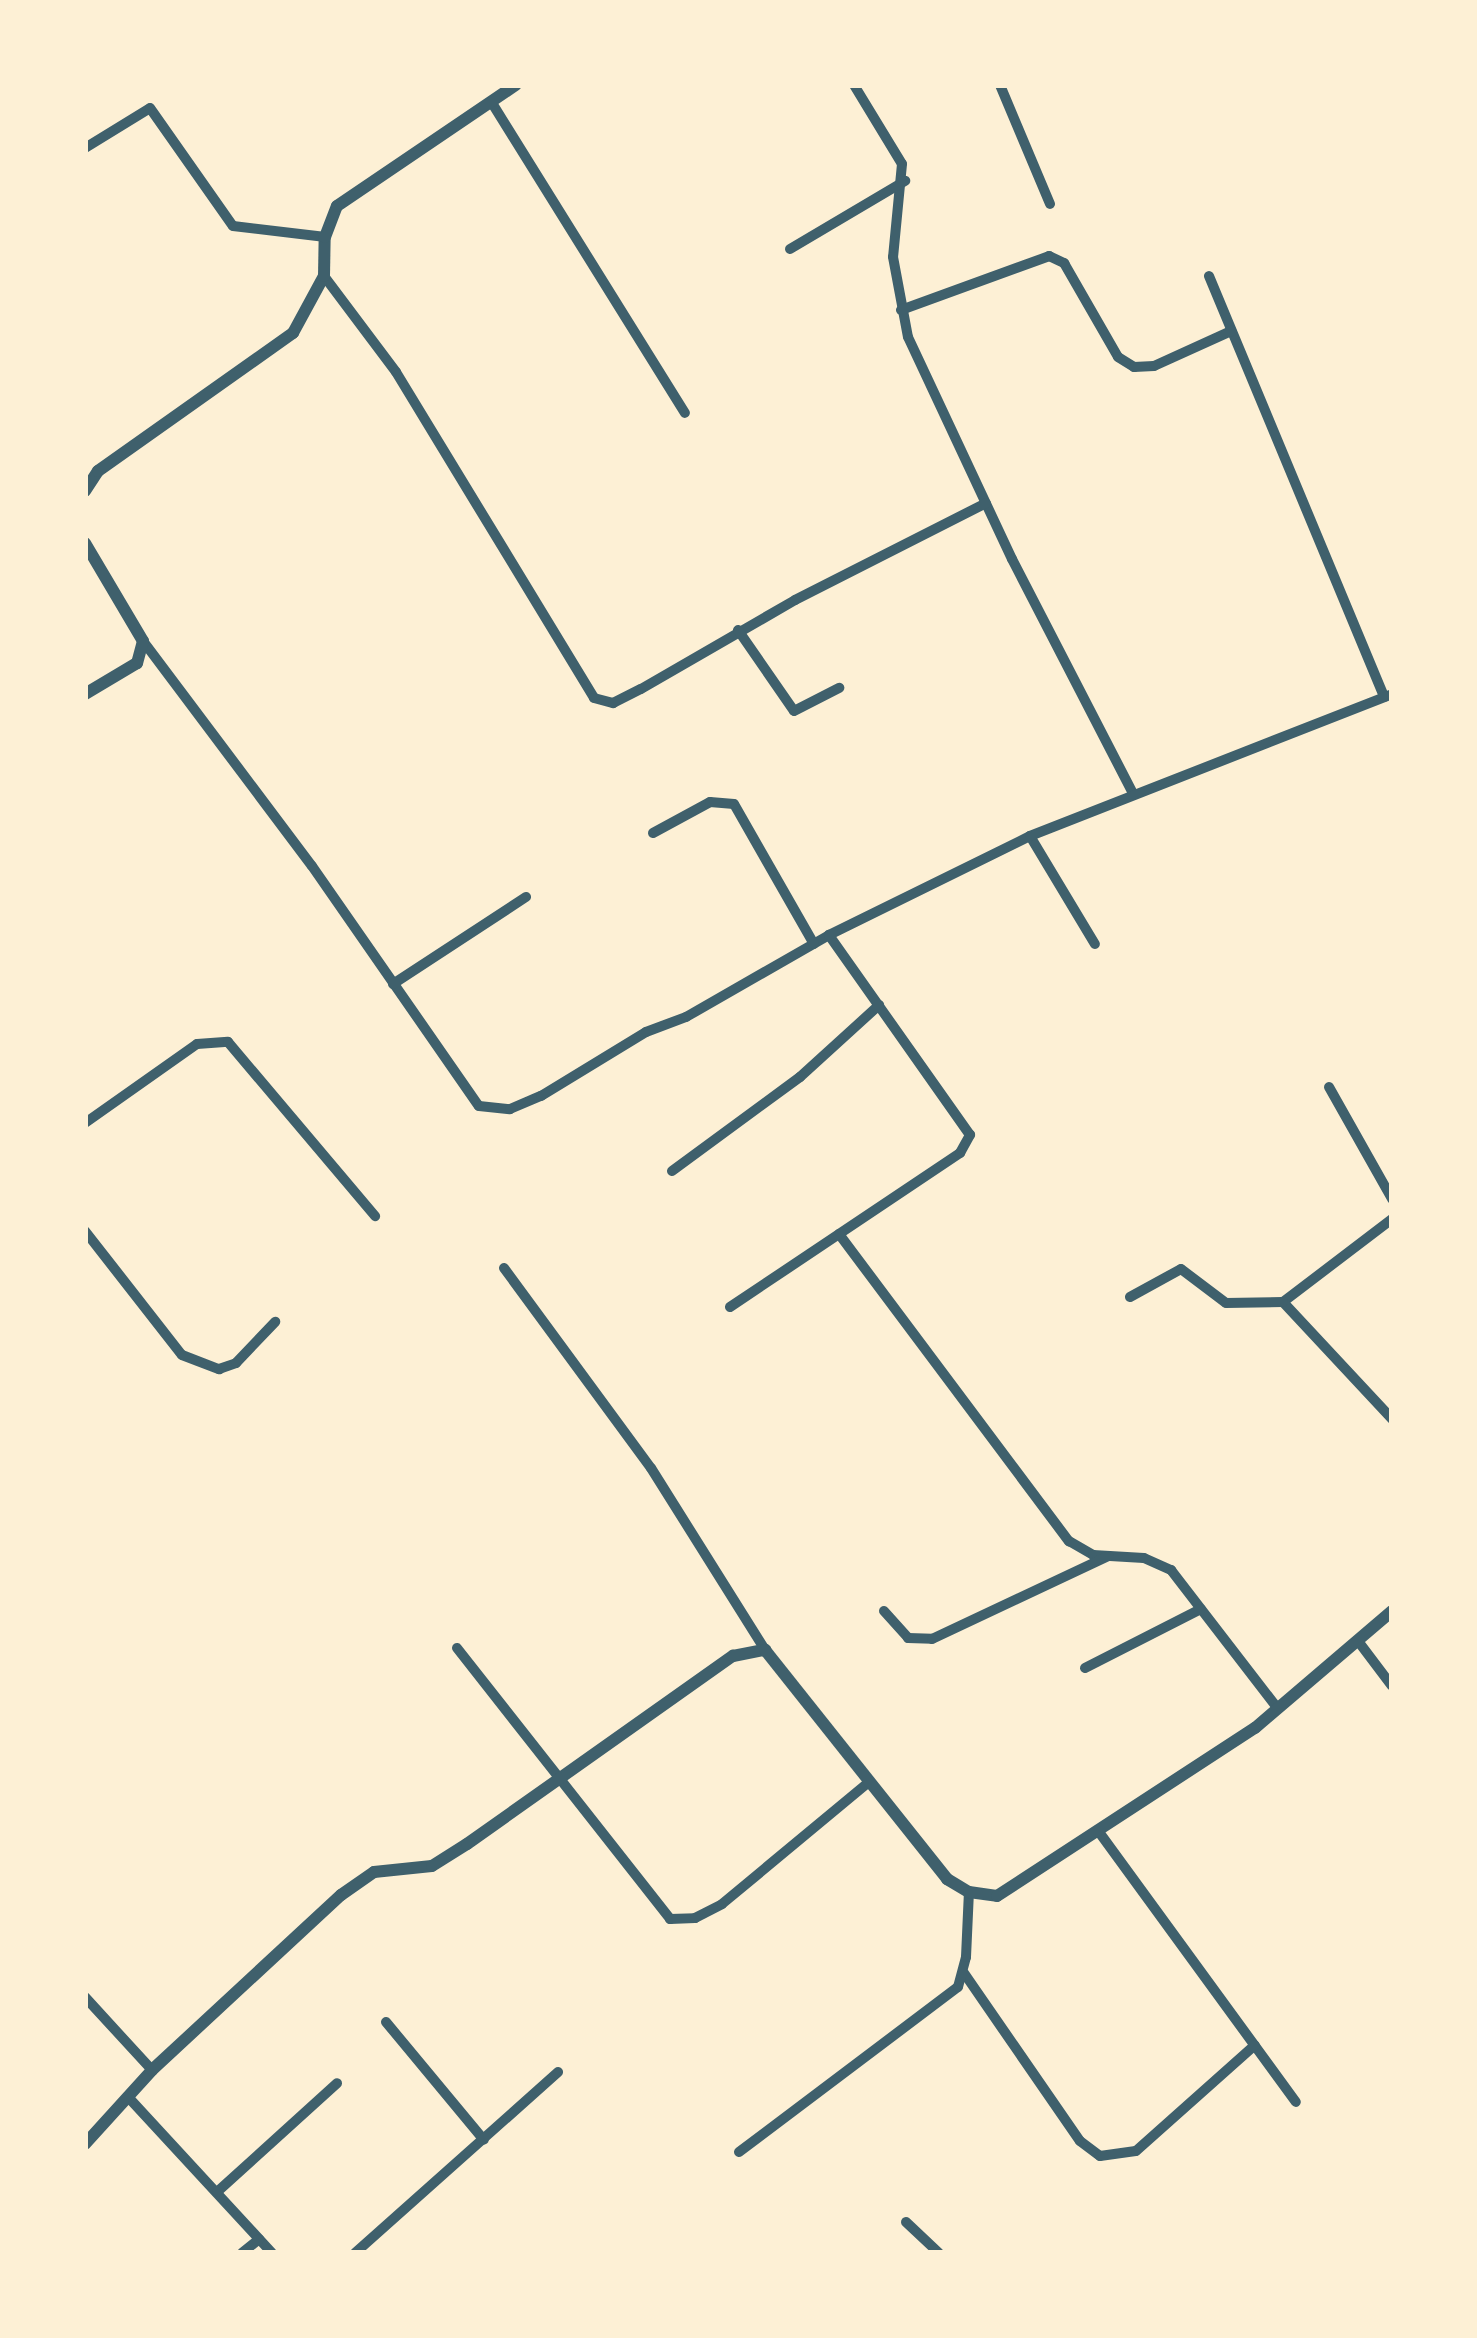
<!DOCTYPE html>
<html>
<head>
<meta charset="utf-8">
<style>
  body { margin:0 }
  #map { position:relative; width:1477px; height:2338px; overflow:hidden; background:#fdf0d5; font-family:Lora,serif }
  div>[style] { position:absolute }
  .minor>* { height:10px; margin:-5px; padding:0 5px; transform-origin:5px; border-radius:5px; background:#3f606c }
  .tertiary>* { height:12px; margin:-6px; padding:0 6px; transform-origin:6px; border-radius:6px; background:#3f606c }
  span { translate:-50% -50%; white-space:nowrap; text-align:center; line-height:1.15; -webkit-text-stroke:10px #fdf0d5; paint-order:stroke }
  .frame { position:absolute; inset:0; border:88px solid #fdf0d5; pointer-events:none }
</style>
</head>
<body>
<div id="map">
  <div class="minor">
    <i style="left:854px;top:85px;width:92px;rotate:58.7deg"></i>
    <i style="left:902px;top:164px;width:93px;rotate:95.5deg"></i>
    <i style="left:893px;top:257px;width:81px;rotate:79.4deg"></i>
    <i style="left:908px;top:337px;width:245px;rotate:64.9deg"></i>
    <i style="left:1012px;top:559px;width:263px;rotate:62.7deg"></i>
    <i style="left:1000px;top:85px;width:129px;rotate:67.2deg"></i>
    <i style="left:492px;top:103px;width:365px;rotate:58.1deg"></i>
    <i style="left:85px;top:148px;width:76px;rotate:-31.6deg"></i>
    <i style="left:150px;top:108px;width:144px;rotate:54.9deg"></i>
    <i style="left:233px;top:226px;width:93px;rotate:6.8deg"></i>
    <i style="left:790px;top:249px;width:134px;rotate:-30.6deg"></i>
    <i style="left:324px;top:276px;width:120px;rotate:53.1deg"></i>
    <i style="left:396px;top:372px;width:381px;rotate:58.7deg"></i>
    <i style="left:594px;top:698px;width:20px;rotate:15deg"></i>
    <i style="left:613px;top:703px;width:31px;rotate:-27deg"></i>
    <i style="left:641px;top:689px;width:178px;rotate:-30deg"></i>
    <i style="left:795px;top:600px;width:214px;rotate:-26.9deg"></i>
    <i style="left:1209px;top:276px;width:456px;rotate:67.4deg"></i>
    <i style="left:901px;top:310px;width:158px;rotate:-20deg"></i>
    <i style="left:1049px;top:256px;width:17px;rotate:25deg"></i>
    <i style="left:1064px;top:263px;width:108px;rotate:60.1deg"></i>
    <i style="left:1118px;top:357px;width:19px;rotate:32deg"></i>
    <i style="left:1134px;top:367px;width:20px;rotate:-3deg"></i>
    <i style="left:1154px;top:366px;width:85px;rotate:-24.4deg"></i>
    <i style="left:738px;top:630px;width:98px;rotate:55.3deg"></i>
    <i style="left:794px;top:711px;width:51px;rotate:-27.1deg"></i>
    <i style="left:143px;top:641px;width:281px;rotate:53.1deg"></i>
    <i style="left:312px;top:866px;width:292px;rotate:55.2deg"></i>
    <i style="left:479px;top:1106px;width:31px;rotate:6deg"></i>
    <i style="left:510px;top:1109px;width:34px;rotate:-23deg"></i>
    <i style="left:541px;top:1096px;width:123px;rotate:-31.4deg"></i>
    <i style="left:646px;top:1032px;width:43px;rotate:-20.6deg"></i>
    <i style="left:686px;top:1017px;width:165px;rotate:-29.8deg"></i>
    <i style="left:653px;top:833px;width:65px;rotate:-28.5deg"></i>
    <i style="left:710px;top:802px;width:24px;rotate:5deg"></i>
    <i style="left:734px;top:804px;width:161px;rotate:60.3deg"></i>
    <i style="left:1030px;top:836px;width:126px;rotate:59deg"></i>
    <i style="left:393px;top:984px;width:159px;rotate:-33.2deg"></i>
    <i style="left:1329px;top:1087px;width:129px;rotate:60.6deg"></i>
    <i style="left:85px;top:1123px;width:137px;rotate:-35.2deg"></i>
    <i style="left:197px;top:1044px;width:31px;rotate:-4deg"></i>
    <i style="left:228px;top:1042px;width:228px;rotate:49.8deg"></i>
    <i style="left:672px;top:1171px;width:159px;rotate:-36.3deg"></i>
    <i style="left:800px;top:1077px;width:107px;rotate:-42.3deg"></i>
    <i style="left:1392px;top:1219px;width:137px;rotate:142.7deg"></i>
    <i style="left:1283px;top:1302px;width:160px;rotate:47deg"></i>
    <i style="left:85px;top:1231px;width:157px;rotate:52deg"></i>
    <i style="left:182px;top:1355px;width:40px;rotate:21deg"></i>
    <i style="left:219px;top:1369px;width:18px;rotate:-19deg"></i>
    <i style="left:236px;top:1363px;width:57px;rotate:-46.4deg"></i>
    <i style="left:839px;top:1234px;width:384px;rotate:53.2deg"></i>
    <i style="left:1069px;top:1541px;width:28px;rotate:30deg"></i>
    <i style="left:1093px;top:1555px;width:51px;rotate:3.4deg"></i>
    <i style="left:1144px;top:1558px;width:30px;rotate:24deg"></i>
    <i style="left:1171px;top:1570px;width:175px;rotate:52.4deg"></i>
    <i style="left:504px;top:1268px;width:248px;rotate:53.7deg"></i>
    <i style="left:651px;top:1468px;width:215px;rotate:57.9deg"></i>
    <i style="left:1130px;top:1297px;width:58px;rotate:-28.8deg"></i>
    <i style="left:1181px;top:1269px;width:56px;rotate:37.1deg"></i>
    <i style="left:1226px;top:1303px;width:57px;rotate:-1deg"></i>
    <i style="left:730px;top:1307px;width:277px;rotate:-33.8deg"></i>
    <i style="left:960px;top:1153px;width:21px;rotate:-61deg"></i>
    <i style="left:970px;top:1135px;width:245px;rotate:-125.2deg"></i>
    <i style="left:829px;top:935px;width:224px;rotate:-26.2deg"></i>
    <i style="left:1030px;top:836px;width:389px;rotate:-21.4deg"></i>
    <i style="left:884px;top:1611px;width:36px;rotate:48deg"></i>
    <i style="left:908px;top:1638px;width:24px;rotate:2deg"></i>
    <i style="left:932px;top:1639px;width:195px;rotate:-25.2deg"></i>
    <i style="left:1358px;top:1641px;width:56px;rotate:52.9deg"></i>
    <i style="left:457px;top:1648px;width:345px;rotate:51.8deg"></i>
    <i style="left:670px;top:1919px;width:25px;rotate:-2deg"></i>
    <i style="left:695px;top:1918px;width:30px;rotate:-27deg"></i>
    <i style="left:722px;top:1904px;width:191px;rotate:-39.7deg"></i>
    <i style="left:1085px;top:1668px;width:130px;rotate:-27deg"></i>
    <i style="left:1099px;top:1832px;width:334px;rotate:53.9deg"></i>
    <i style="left:964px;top:1973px;width:204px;rotate:55.4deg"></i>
    <i style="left:1080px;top:2141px;width:25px;rotate:37deg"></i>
    <i style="left:1100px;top:2156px;width:36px;rotate:-8deg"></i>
    <i style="left:1136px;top:2151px;width:159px;rotate:-41.7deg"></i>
    <i style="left:85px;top:1997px;width:99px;rotate:47.5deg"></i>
    <i style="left:386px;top:2022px;width:153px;rotate:50.3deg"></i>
    <i style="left:129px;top:2098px;width:211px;rotate:47.3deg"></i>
    <i style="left:739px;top:2152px;width:274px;rotate:-37deg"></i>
    <i style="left:958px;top:1987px;width:31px;rotate:-75deg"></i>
    <i style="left:966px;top:1957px;width:65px;rotate:-87.4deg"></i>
    <i style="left:217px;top:2192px;width:162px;rotate:-42.2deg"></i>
    <i style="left:906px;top:2222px;width:45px;rotate:43.2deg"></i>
    <i style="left:242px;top:2253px;width:22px;rotate:-39deg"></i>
    <i style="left:355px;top:2253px;width:272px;rotate:-41.7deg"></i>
  </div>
  <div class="tertiary">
    <i style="left:85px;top:491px;width:24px;rotate:-57deg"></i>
    <i style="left:98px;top:471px;width:239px;rotate:-35.3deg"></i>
    <i style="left:293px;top:333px;width:65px;rotate:-61.5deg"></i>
    <i style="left:324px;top:276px;width:39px;rotate:-89deg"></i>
    <i style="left:325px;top:237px;width:33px;rotate:-69deg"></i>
    <i style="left:337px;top:206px;width:216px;rotate:-34.1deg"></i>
    <i style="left:85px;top:543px;width:114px;rotate:59.4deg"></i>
    <i style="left:143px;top:641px;width:23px;rotate:105deg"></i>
    <i style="left:137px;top:663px;width:61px;rotate:149.2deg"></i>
    <i style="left:85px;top:2144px;width:100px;rotate:-47.8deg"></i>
    <i style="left:152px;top:2070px;width:258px;rotate:-42.8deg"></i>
    <i style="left:341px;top:1895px;width:40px;rotate:-34.9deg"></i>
    <i style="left:374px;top:1872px;width:58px;rotate:-5.9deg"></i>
    <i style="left:432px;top:1866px;width:41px;rotate:-32.2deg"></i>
    <i style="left:467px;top:1844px;width:326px;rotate:-35.3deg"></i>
    <i style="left:733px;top:1656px;width:33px;rotate:-11deg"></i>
    <i style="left:765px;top:1650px;width:293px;rotate:51.5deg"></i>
    <i style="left:947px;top:1879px;width:26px;rotate:31deg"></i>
    <i style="left:969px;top:1892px;width:28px;rotate:8deg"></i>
    <i style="left:997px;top:1896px;width:308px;rotate:-33.1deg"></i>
    <i style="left:1255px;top:1728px;width:180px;rotate:-40.5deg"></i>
  </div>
  <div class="frame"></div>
</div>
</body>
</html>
